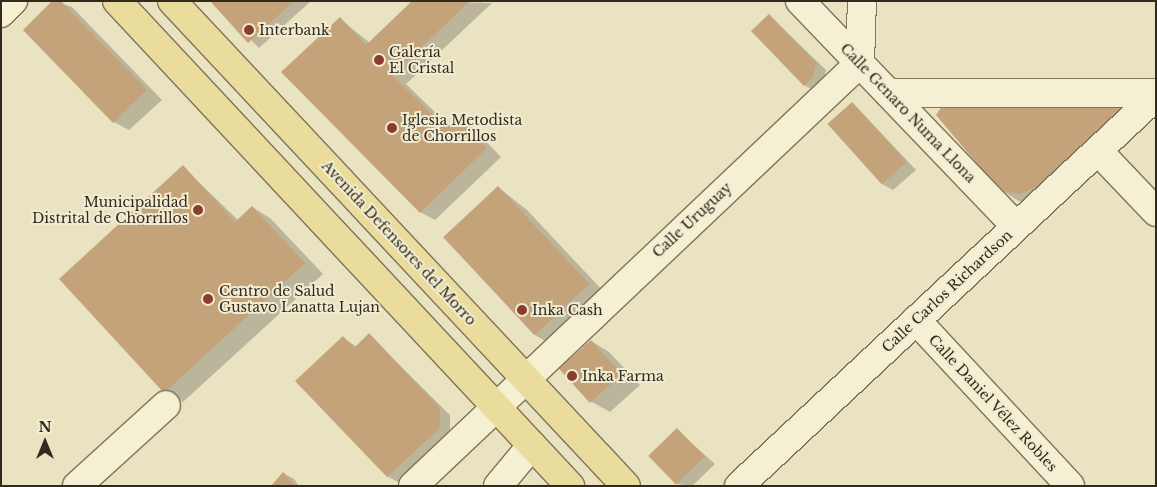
<!DOCTYPE html>
<html>
<head>
<meta charset="utf-8">
<style>
  body { margin:0 }
  #map { position:relative; width:1157px; height:487px; overflow:hidden; background:#e9e3c2; font-family:"Libre Baskerville",serif }
  div>[style] { position:absolute }
  .shadow>* { inset:0; background:#0003 }
  .building>* { inset:0; background:#c4a37b; transform-origin:0 0 }
  .roads { filter:drop-shadow(1px 0 #81745b) drop-shadow(-1px 0 #81745b) drop-shadow(0 1px #81745b) drop-shadow(0 -1px #81745b) }
  .minor>* { height:28px; margin:-14px; padding:0 14px; transform-origin:14px; border-radius:14px; background:#f5f0d4 }
  .major>* { height:28px; margin:-14px; padding:0 14px; transform-origin:14px; border-radius:14px; background:#eadc9c }
  .dots>* { width:14px; height:14px; translate:-50% -50%; box-sizing:border-box; border:2px solid #f1ecd1; border-radius:50% }
  span { translate:-50% -50%; white-space:nowrap; text-align:center; line-height:1.15; -webkit-text-stroke:4px #f1ecd1; paint-order:stroke }
  .poi-label { font-size:14px; color:#322a1e }
  .left { translate:0 -50%; text-align:left }
  .right { translate:-100% -50%; text-align:right }
  .street-label { font-size:14px; color:#322a1e }
  .frame { position:absolute; inset:0; border:2px solid #322a1e; pointer-events:none }
  .north { position:absolute; left:20px; top:417px; width:50px; height:50px; -webkit-text-stroke:4px #f1ecd1; paint-order:stroke; rotate:0deg; font-size:14px; font-weight:700; line-height:20px; text-align:center; color:#322a1e }
  .north::after { content:''; display:block; margin:auto; width:18px; height:22px; background:#322a1e; clip-path:polygon(50% 0,100% 100%,50% 72%,0 100%) }
</style>
</head>
<body>
<div id="map">
  <div class="shadow">
    <i style="clip-path:polygon(54px 1px,72px 7px,162px 100px,129px 130px,114px 122px)"></i>
    <i style="clip-path:polygon(212px 1px,311px 1px,259px 48px)"></i>
    <i style="clip-path:polygon(414px 1px,492px 3px,406px 84px,449px 126px,457px 119px,472px 127px,501px 157px,435px 220px,420px 212px,340px 19px,370px 43px)"></i>
    <i style="clip-path:polygon(769px 15px,826px 70px,823px 83px,815px 91px,804px 85px)"></i>
    <i style="clip-path:polygon(1111px 100px,1130px 111px,1040px 204px,1019px 201px,1001px 190px)"></i>
    <i style="clip-path:polygon(853px 103px,916px 170px,893px 190px,882px 184px)"></i>
    <i style="clip-path:polygon(183px 167px,238px 220px,252px 207px,270px 218px,323px 274px,183px 402px,165px 392px)"></i>
    <i style="clip-path:polygon(498px 187px,527px 210px,605px 293px,550px 344px,535px 335px,444px 237px)"></i>
    <i style="clip-path:polygon(369px 335px,450px 415px,450px 434px,398px 482px,387px 476px,343px 338px,357px 347px)"></i>
    <i style="clip-path:polygon(591px 341px,609px 352px,640px 385px,610px 412px,592px 402px)"></i>
    <i style="clip-path:polygon(677px 430px,715px 464px,692px 486px,677px 484px)"></i>
    <i style="clip-path:polygon(283px 473px,294px 479px,299px 486px,273px 486px)"></i>
  </div>
  <div class="building">
    <i style="clip-path:polygon(52px 1px,61px 1px,147px 90px,113px 123px,23px 30px)"></i>
    <i style="clip-path:polygon(210px 1px,294px 1px,248px 43px)"></i>
    <i style="clip-path:polygon(412px 1px,470px 1px,392px 75px,446px 128px,457px 117px,487px 148px,420px 213px,281px 72px,340px 17px,366px 45px)"></i>
    <i style="clip-path:polygon(769px 14px,816px 63px,813px 77px,804px 86px,751px 31px)"></i>
    <i style="clip-path:polygon(1112px 99px,1120px 108px,1044px 183px,1021px 194px,1000px 191px,936px 115px,945px 102px)"></i>
    <i style="left:852px;top:102px;width:81px;height:33px;rotate:48deg"></i>
    <i style="clip-path:polygon(183px 165px,235px 222px,252px 206px,305px 263px,164px 393px,59px 279px)"></i>
    <i style="left:498px;top:186px;width:134px;height:75px;rotate:47deg"></i>
    <i style="clip-path:polygon(369px 333px,440px 408px,440px 428px,387px 477px,295px 381px,343px 336px,354px 348px)"></i>
    <i style="left:591px;top:340px;width:46px;height:43px;rotate:48deg"></i>
    <i style="left:677px;top:428px;width:40px;height:40px;rotate:46deg"></i>
    <i style="clip-path:polygon(283px 472px,295px 486px,271px 486px)"></i>
  </div>
  <div class="roads">
    <div class="minor">
      <i style="left:800px;top:1px;width:312px;rotate:46.2deg"></i>
      <i style="left:1px;top:13px;width:17px;rotate:-45deg"></i>
      <i style="left:889px;top:93px;width:267px"></i>
      <i style="left:1098px;top:151px;width:84px;rotate:46.4deg"></i>
      <i style="left:916px;top:320px;width:226px;rotate:47.1deg"></i>
      <i style="left:77px;top:486px;width:120px;rotate:-42.3deg"></i>
      <i style="left:413px;top:486px;width:615px;rotate:-43.42deg"></i>
      <i style="left:860px;top:63px;width:62px;rotate:-88.2deg"></i>
      <i style="left:498px;top:486px;width:53px;rotate:-50.3deg"></i>
      <i style="left:739px;top:486px;width:571px;rotate:-43.08deg"></i>
    </div>
    <div class="major">
      <i style="left:117px;top:1px;width:664px;rotate:46.95deg"></i>
      <i style="left:172px;top:1px;width:664px;rotate:46.89deg"></i>
    </div>
  </div>
  <div class="dots">
    <i style="left:249px;top:30px;background:#8a3c31"></i>
    <i style="left:379px;top:60px;background:#8a3c31"></i>
    <i style="left:392px;top:128px;background:#8a3c31"></i>
    <i style="left:198px;top:210px;background:#8a3c31"></i>
    <i style="left:208px;top:299px;background:#8a3c31"></i>
    <i style="left:522px;top:310px;background:#8a3c31"></i>
    <i style="left:572px;top:376px;background:#8a3c31"></i>
  </div>
  <div class="poi-label">
    <span class="left" style="left:259px;top:30px">Interbank</span>
    <span class="left" style="left:389px;top:60px">Galería<br>El Cristal</span>
    <span class="left" style="left:402px;top:128px">Iglesia Metodista<br>de Chorrillos</span>
    <span class="right" style="left:188px;top:210px">Municipalidad<br>Distrital de Chorrillos</span>
    <span class="left" style="left:219px;top:299px">Centro de Salud<br>Gustavo Lanatta Lujan</span>
    <span class="left" style="left:532px;top:310px">Inka Cash</span>
    <span class="left" style="left:582px;top:376px">Inka Farma</span>
  </div>
  <div class="street-label">
    <span style="left:908px;top:113px;rotate:46deg">Calle Genaro Numa Llona</span>
    <span style="left:692px;top:220px;rotate:-43deg">Calle Uruguay</span>
    <span style="left:399px;top:243px;rotate:47deg">Avenida Defensores del Morro</span>
    <span style="left:947px;top:291px;rotate:-43deg">Calle Carlos Richardson</span>
    <span style="left:993px;top:403px;rotate:47deg">Calle Daniel Vélez Robles</span>
  </div>
  <div class="frame"></div>
  <div class="north">N</div>
</div>
</body>
</html>
